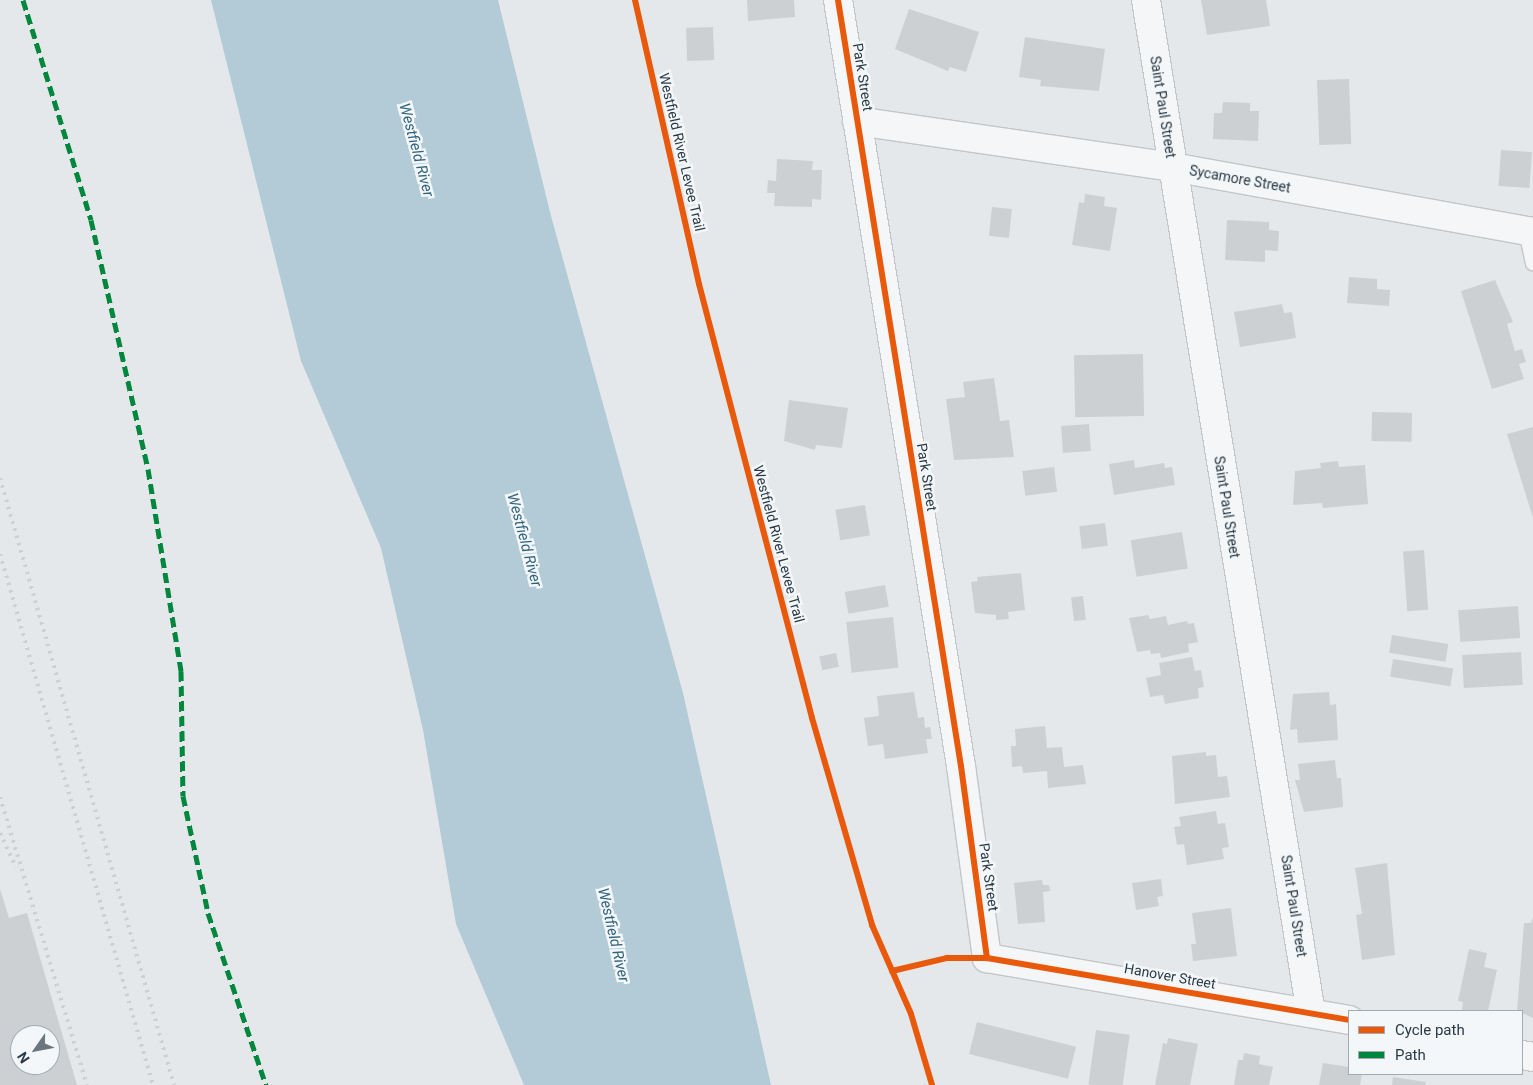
<!DOCTYPE html>
<html>
<head>
<meta charset="utf-8">
<style>
  body { margin:0 }
  #map { position:relative; width:1533px; height:1085px; overflow:hidden; background:#e5e8ea; font-family:Roboto,sans-serif }
  div>[style] { position:absolute }
  .water>* { inset:0; background:#b2cbd6 }
  .building>* { inset:0; background:#cdd0d3; transform-origin:0 0 }
  .roads { filter:drop-shadow(1px 0 #c3c6c8) drop-shadow(-1px 0 #c3c6c8) drop-shadow(0 1px #c3c6c8) drop-shadow(0 -1px #c3c6c8) }
  .service>* { height:14px; margin:-7px; padding:0 7px; transform-origin:7px; border-radius:7px; background:#f4f6f7 }
  .minor>* { height:28px; margin:-14px; padding:0 14px; transform-origin:14px; border-radius:14px; background:#f4f6f7 }
  .rail>* { height:4px; margin-top:-2px; transform-origin:0; background:repeating-linear-gradient(90deg,#cdd0d2 0 2.5px,transparent 0 7.5px) }
  .quiet>* { height:5px; margin-top:-2.5px; transform-origin:0; background:repeating-linear-gradient(90deg,#00873e 0 10px,transparent 0 15px) }
  .cycleway>* { height:6px; margin:-3px; padding:0 3px; transform-origin:3px; border-radius:3px; background:#e8590c }
  span { translate:-50% -50%; white-space:nowrap; text-align:center; line-height:1.15; -webkit-text-stroke:5px #f3f7f9; paint-order:stroke }
  .street-label { font-size:14px; color:#2a3945 }
  .water-label { font-size:15px; color:#31627c; font-style:italic }
  .legend { position:absolute; left:1348px; top:1010px; width:175px; height:65px; box-sizing:border-box; background:#f3f7f9; border:1px solid #a3abb1; margin:0; padding:6px 9px; list-style:none; font-size:15px; color:#2a3945 }
  .legend li { display:flex; align-items:center; gap:10px; height:25px }
  .legend b { width:25px; border:1px solid #a3abb1 }
  .north { position:absolute; left:10px; top:1025px; width:50px; height:50px; box-sizing:border-box; background:#f3f7f9; border:1px solid #a3abb1; border-radius:50%; rotate:237deg; font-size:14px; font-weight:700; line-height:20px; text-align:center; color:#2a3945 }
  .north::after { content:''; display:block; margin:auto; width:18px; height:22px; background:#6b767f; clip-path:polygon(50% 0,100% 100%,50% 72%,0 100%) }
</style>
</head>
<body>
<div id="map">
  <div class="water">
    <i style="clip-path:polygon(211px 0,498px 0,551px 216px,683px 693px,771px 1085px,524px 1085px,456px 924px,423px 730px,381px 548px,301px 361px)"></i>
  </div>
  <div class="building">
    <i style="clip-path:polygon(747px 0,794px 0,795px 17px,748px 21px)"></i>
    <i style="clip-path:polygon(1201px 0,1266px 0,1270px 26px,1207px 35px)"></i>
    <i style="clip-path:polygon(909px 9px,979px 32px,966px 72px,950px 67px,948px 71px,895px 49px)"></i>
    <i style="left:713px;top:27px;width:33px;height:27px;rotate:88deg"></i>
    <i style="clip-path:polygon(1025px 37px,1105px 49px,1099px 91px,1040px 86px,1041px 80px,1019px 77px)"></i>
    <i style="left:1349px;top:79px;width:65px;height:32px;rotate:88deg"></i>
    <i style="clip-path:polygon(1223px 102px,1250px 103px,1250px 111px,1259px 111px,1258px 141px,1213px 139px,1214px 113px,1222px 113px)"></i>
    <i style="left:1501px;top:150px;width:31px;height:36px;rotate:4deg"></i>
    <i style="clip-path:polygon(777px 159px,813px 161px,812px 170px,822px 170px,821px 200px,812px 199px,812px 207px,774px 206px,775px 193px,767px 193px,768px 180px,776px 181px)"></i>
    <i style="clip-path:polygon(1085px 194px,1105px 197px,1104px 206px,1117px 208px,1110px 251px,1072px 245px,1079px 202px,1084px 203px)"></i>
    <i style="left:992px;top:207px;width:20px;height:29px;rotate:6deg"></i>
    <i style="clip-path:polygon(1227px 220px,1269px 222px,1269px 230px,1279px 231px,1278px 251px,1265px 250px,1265px 262px,1225px 260px)"></i>
    <i style="clip-path:polygon(1349px 277px,1377px 279px,1377px 289px,1390px 290px,1389px 306px,1347px 303px)"></i>
    <i style="clip-path:polygon(1495px 280px,1513px 322px,1507px 324px,1515px 351px,1522px 349px,1526px 362px,1519px 364px,1524px 379px,1492px 389px,1461px 291px)"></i>
    <i style="clip-path:polygon(1282px 304px,1284px 313px,1292px 312px,1296px 338px,1240px 347px,1234px 312px)"></i>
    <i style="left:1143px;top:354px;width:62px;height:69px;rotate:89deg"></i>
    <i style="clip-path:polygon(994px 378px,1000px 421px,1009px 420px,1014px 457px,954px 460px,946px 399px,965px 397px,963px 382px)"></i>
    <i style="clip-path:polygon(789px 400px,848px 408px,842px 448px,816px 445px,815px 450px,784px 441px)"></i>
    <i style="left:1372px;top:412px;width:40px;height:29px;rotate:1deg"></i>
    <i style="left:1089px;top:424px;width:27px;height:28px;rotate:86deg"></i>
    <i style="clip-path:polygon(1533px 427px,1533px 518px,1507px 434px)"></i>
    <i style="clip-path:polygon(1134px 460px,1135px 468px,1164px 463px,1165px 468px,1172px 467px,1175px 485px,1114px 495px,1109px 464px)"></i>
    <i style="clip-path:polygon(1338px 461px,1339px 467px,1365px 465px,1368px 504px,1323px 508px,1322px 503px,1293px 505px,1295px 471px,1321px 468px,1320px 463px)"></i>
    <i style="left:1054px;top:467px;width:25px;height:32px;rotate:83deg"></i>
    <i style="left:865px;top:505px;width:31px;height:30px;rotate:81deg"></i>
    <i style="left:1105px;top:523px;width:23px;height:26px;rotate:83deg"></i>
    <i style="left:1182px;top:532px;width:37px;height:52px;rotate:81deg"></i>
    <i style="left:1424px;top:550px;width:60px;height:21px;rotate:86deg"></i>
    <i style="clip-path:polygon(1021px 573px,1025px 610px,1008px 612px,1009px 619px,996px 620px,996px 615px,975px 613px,971px 582px,978px 581px,977px 577px)"></i>
    <i style="left:885px;top:585px;width:22px;height:41px;rotate:80deg"></i>
    <i style="left:1083px;top:596px;width:24px;height:12px;rotate:83deg"></i>
    <i style="left:1518px;top:606px;width:32px;height:60px;rotate:86deg"></i>
    <i style="clip-path:polygon(1148px 615px,1150px 619px,1166px 616px,1168px 625px,1187px 621px,1188px 624px,1194px 623px,1198px 642px,1188px 644px,1189px 652px,1161px 658px,1160px 653px,1151px 654px,1150px 650px,1137px 652px,1129px 618px)"></i>
    <i style="left:893px;top:617px;width:51px;height:47px;rotate:84deg"></i>
    <i style="left:1392px;top:635px;width:57px;height:18px;rotate:9deg"></i>
    <i style="left:1521px;top:652px;width:33px;height:59px;rotate:87deg"></i>
    <i style="left:836px;top:653px;width:14px;height:17px;rotate:78deg"></i>
    <i style="clip-path:polygon(1192px 657px,1195px 671px,1201px 670px,1204px 687px,1198px 688px,1199px 698px,1165px 704px,1163px 695px,1150px 697px,1146px 678px,1161px 675px,1159px 663px)"></i>
    <i style="left:1393px;top:659px;width:61px;height:18px;rotate:9deg"></i>
    <i style="clip-path:polygon(914px 692px,918px 718px,924px 717px,925px 728px,930px 727px,932px 739px,926px 739px,928px 753px,885px 759px,883px 744px,868px 746px,864px 718px,879px 716px,877px 696px)"></i>
    <i style="clip-path:polygon(1329px 692px,1330px 705px,1336px 704px,1338px 740px,1298px 743px,1297px 729px,1290px 730px,1293px 694px)"></i>
    <i style="clip-path:polygon(1045px 726px,1047px 748px,1062px 747px,1064px 767px,1083px 765px,1086px 784px,1048px 788px,1047px 771px,1023px 773px,1022px 766px,1012px 767px,1011px 746px,1016px 746px,1015px 729px)"></i>
    <i style="clip-path:polygon(1206px 752px,1206px 756px,1216px 755px,1218px 777px,1227px 776px,1230px 797px,1175px 804px,1172px 756px)"></i>
    <i style="clip-path:polygon(1335px 760px,1337px 778px,1341px 778px,1343px 807px,1304px 812px,1295px 780px,1300px 780px,1298px 764px)"></i>
    <i style="clip-path:polygon(1216px 811px,1218px 824px,1225px 823px,1229px 847px,1222px 848px,1224px 859px,1187px 865px,1184px 844px,1177px 845px,1174px 827px,1181px 826px,1179px 817px)"></i>
    <i style="clip-path:polygon(1387px 863px,1395px 955px,1362px 960px,1356px 915px,1362px 914px,1355px 868px)"></i>
    <i style="clip-path:polygon(1161px 879px,1163px 896px,1157px 897px,1159px 906px,1136px 910px,1132px 883px)"></i>
    <i style="clip-path:polygon(1042px 880px,1043px 885px,1049px 885px,1050px 891px,1043px 892px,1045px 922px,1018px 924px,1014px 883px)"></i>
    <i style="clip-path:polygon(evenodd,0 889px,9px 918px,27px 913px,77px 1085px,0 1085px,0 889px,20px 1035px,50px 1035px,50px 1065px,20px 1065px,20px 1035px)"></i>
    <i style="clip-path:polygon(1231px 908px,1237px 956px,1193px 961px,1191px 944px,1196px 944px,1192px 913px)"></i>
    <i style="clip-path:polygon(1533px 917px,1533px 1018px,1517px 1011px,1524px 923px,1531px 923px)"></i>
    <i style="clip-path:polygon(1469px 949px,1487px 953px,1484px 967px,1497px 970px,1488px 1011px,1462px 1010px,1463px 1002px,1458px 1001px)"></i>
    <i style="left:977px;top:1022px;width:102px;height:33px;rotate:14deg"></i>
    <i style="left:1096px;top:1030px;width:34px;height:55px;rotate:8deg"></i>
    <i style="clip-path:polygon(1168px 1038px,1198px 1044px,1190px 1085px,1155px 1085px,1163px 1043px,1167px 1044px)"></i>
    <i style="clip-path:polygon(1244px 1053px,1260px 1056px,1259px 1064px,1273px 1067px,1269px 1085px,1234px 1085px,1238px 1060px,1243px 1060px)"></i>
    <i style="clip-path:polygon(1323px 1063px,1349px 1067px,1349px 1074px,1362px 1074px,1360px 1085px,1319px 1085px)"></i>
    <i style="clip-path:polygon(1393px 1077px,1426px 1082px,1425px 1085px,1392px 1085px)"></i>
  </div>
  <div class="roads">
    <div class="service">
      <i style="left:1526px;top:231px;width:33px;rotate:78deg"></i>
    </div>
    <div class="minor">
      <i style="left:838px;top:0;width:776px;rotate:80.88deg"></i>
      <i style="left:961px;top:766px;width:194px;rotate:82.3deg"></i>
      <i style="left:987px;top:958px;width:367px;rotate:9.7deg"></i>
      <i style="left:1146px;top:0;width:1026px;rotate:80.75deg"></i>
      <i style="left:857px;top:121px;width:318px;rotate:8.3deg"></i>
      <i style="left:1172px;top:167px;width:367px;rotate:10.2deg"></i>
      <i style="left:1522px;top:1055px;width:11px;rotate:10deg"></i>
    </div>
  </div>
  <div class="rail">
    <i style="left:0;top:478px;width:631px;rotate:74deg"></i>
    <i style="left:0;top:554px;width:553px;rotate:73.93deg"></i>
    <i style="left:0;top:797px;width:301px;rotate:73.2deg"></i>
    <i style="left:0;top:833px;width:38px;rotate:65deg"></i>
  </div>
  <div class="quiet">
    <i style="left:23px;top:0;width:230px;rotate:72.8deg"></i>
    <i style="left:91px;top:220px;width:255px;rotate:77.1deg"></i>
    <i style="left:148px;top:469px;width:205px;rotate:80.7deg"></i>
    <i style="left:181px;top:671px;width:125px;rotate:89.1deg"></i>
    <i style="left:183px;top:796px;width:120px;rotate:77.9deg"></i>
    <i style="left:208px;top:913px;width:182px;rotate:71.4deg"></i>
  </div>
  <div class="cycleway">
    <i style="left:635px;top:0;width:291px;rotate:77.3deg"></i>
    <i style="left:699px;top:284px;width:448px;rotate:75.4deg"></i>
    <i style="left:812px;top:718px;width:216px;rotate:73.8deg"></i>
    <i style="left:872px;top:925px;width:97px;rotate:66.3deg"></i>
    <i style="left:911px;top:1014px;width:74px;rotate:73.5deg"></i>
    <i style="left:838px;top:0;width:776px;rotate:80.88deg"></i>
    <i style="left:961px;top:766px;width:194px;rotate:82.3deg"></i>
    <i style="left:892px;top:971px;width:57px;rotate:-13.3deg"></i>
    <i style="left:947px;top:958px;width:40px"></i>
    <i style="left:987px;top:958px;width:367px;rotate:9.7deg"></i>
  </div>
  <div class="street-label">
    <span style="left:863px;top:77px;rotate:81deg">Park Street</span>
    <span style="left:1163px;top:107px;rotate:81deg">Saint Paul Street</span>
    <span style="left:682px;top:152px;rotate:77deg">Westfield River Levee Trail</span>
    <span style="left:1240px;top:179px;rotate:10deg">Sycamore Street</span>
    <span style="left:927px;top:477px;rotate:81deg">Park Street</span>
    <span style="left:1227px;top:507px;rotate:81deg">Saint Paul Street</span>
    <span style="left:779px;top:544px;rotate:75deg">Westfield River Levee Trail</span>
    <span style="left:989px;top:877px;rotate:82deg">Park Street</span>
    <span style="left:1294px;top:906px;rotate:81deg">Saint Paul Street</span>
    <span style="left:1170px;top:976px;rotate:10deg">Hanover Street</span>
  </div>
  <div class="water-label">
    <span style="left:416px;top:150px;rotate:75deg">Westfield River</span>
    <span style="left:524px;top:540px;rotate:75deg">Westfield River</span>
    <span style="left:613px;top:935px;rotate:77deg">Westfield River</span>
  </div>
  <ul class="legend">
  <li><b style="height:6px;background:#e8590c"></b>Cycle path</li>
  <li><b style="height:6px;background:#00873e"></b>Path</li>
  </ul>
  <div class="north">N</div>
</div>
</body>
</html>
